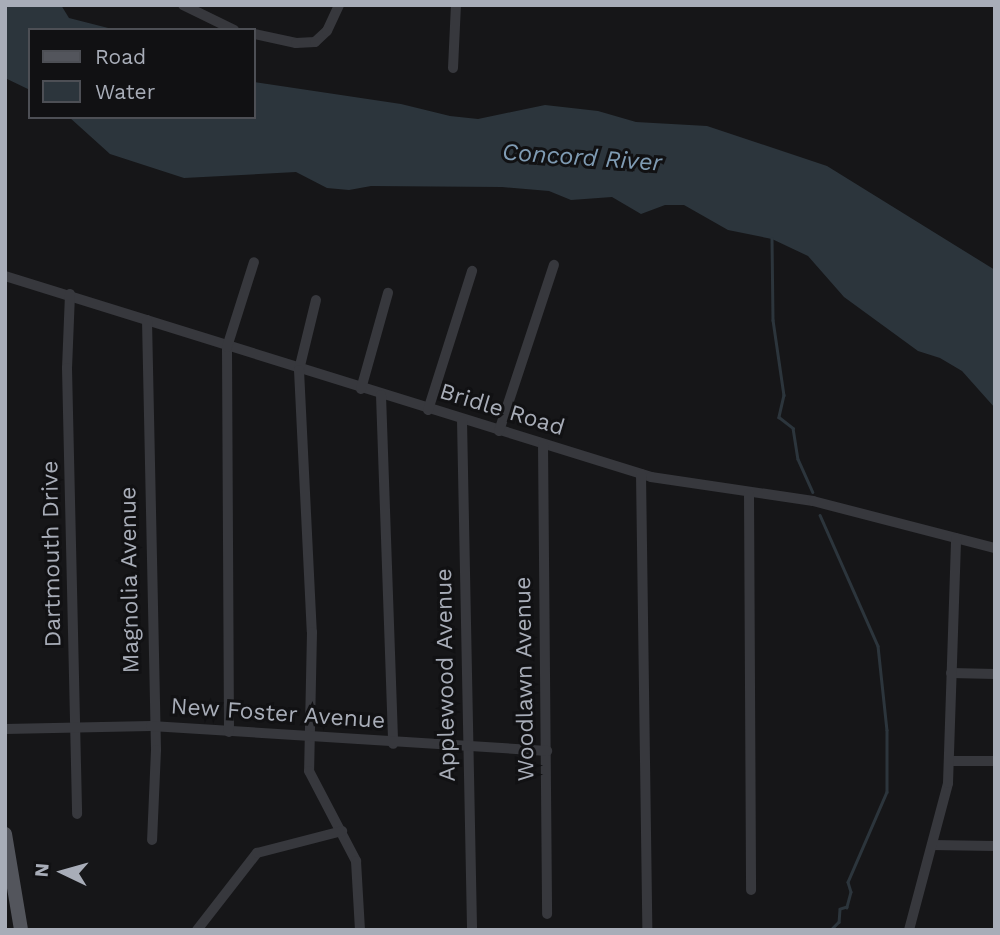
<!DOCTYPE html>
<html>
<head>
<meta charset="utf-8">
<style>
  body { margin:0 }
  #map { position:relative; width:1000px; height:935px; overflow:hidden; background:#161618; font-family:"Work Sans",sans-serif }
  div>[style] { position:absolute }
  .water>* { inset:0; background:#2c353c }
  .stream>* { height:2.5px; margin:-1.25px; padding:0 1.25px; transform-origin:1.25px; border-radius:1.25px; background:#2c353c }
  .minor>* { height:10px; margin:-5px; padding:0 5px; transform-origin:5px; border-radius:5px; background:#37383d }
  .major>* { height:14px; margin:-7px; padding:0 7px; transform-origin:7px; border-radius:7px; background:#53555c }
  span { translate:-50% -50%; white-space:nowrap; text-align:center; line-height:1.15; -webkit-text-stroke:6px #111113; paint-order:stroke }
  .street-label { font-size:23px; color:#a8adb8 }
  .water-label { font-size:24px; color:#7f9bb3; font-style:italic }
  .frame { position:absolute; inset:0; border:7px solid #a8adb8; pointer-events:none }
  .legend { position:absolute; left:28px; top:28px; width:228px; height:91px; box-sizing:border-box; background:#111113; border:2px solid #4d4f55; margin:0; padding:9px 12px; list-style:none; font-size:21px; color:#a8adb8 }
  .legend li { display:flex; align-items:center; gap:14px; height:35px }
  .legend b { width:35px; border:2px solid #4d4f55 }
  .north { position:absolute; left:28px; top:837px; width:70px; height:70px; -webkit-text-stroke:5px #111113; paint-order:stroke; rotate:275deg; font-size:19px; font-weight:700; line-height:28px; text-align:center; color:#a8adb8 }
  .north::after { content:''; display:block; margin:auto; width:24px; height:32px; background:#a8adb8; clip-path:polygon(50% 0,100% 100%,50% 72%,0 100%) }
</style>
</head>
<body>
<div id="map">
  <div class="water">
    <i style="clip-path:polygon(5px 5px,61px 5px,69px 18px,116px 30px,30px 30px,30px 90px,5px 78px)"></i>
    <i style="clip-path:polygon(254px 82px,401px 104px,450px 116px,478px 119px,545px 105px,598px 111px,636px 122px,707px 126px,827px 166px,995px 270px,995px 408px,962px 371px,940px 358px,918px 351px,844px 297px,808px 256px,772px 239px,728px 230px,684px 205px,665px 205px,641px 214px,612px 197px,571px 200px,549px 191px,502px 187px,371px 186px,349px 190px,327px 188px,296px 172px,184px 178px,110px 154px,69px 117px,254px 117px)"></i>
  </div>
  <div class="stream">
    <i style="left:772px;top:238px;width:82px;rotate:89.3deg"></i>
    <i style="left:773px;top:320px;width:76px;rotate:81.7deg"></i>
    <i style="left:784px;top:395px;width:23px;rotate:103deg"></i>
    <i style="left:779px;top:417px;width:18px;rotate:38deg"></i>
    <i style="left:793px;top:428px;width:31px;rotate:81deg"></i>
    <i style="left:798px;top:459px;width:36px;rotate:66deg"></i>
    <i style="left:820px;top:515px;width:143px;rotate:66.1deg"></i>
    <i style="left:878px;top:646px;width:84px;rotate:83.9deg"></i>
    <i style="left:887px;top:730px;width:62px;rotate:90deg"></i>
    <i style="left:887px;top:792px;width:98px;rotate:113.4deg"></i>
    <i style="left:848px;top:882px;width:10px;rotate:73deg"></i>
    <i style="left:851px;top:892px;width:16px;rotate:105deg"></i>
    <i style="left:847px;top:907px;width:7px;rotate:164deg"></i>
    <i style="left:840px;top:909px;width:13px;rotate:94deg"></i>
    <i style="left:839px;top:922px;width:11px;rotate:135deg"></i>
  </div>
  <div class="minor">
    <i style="left:183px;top:5px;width:57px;rotate:26.1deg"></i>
    <i style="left:254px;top:34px;width:43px;rotate:12.1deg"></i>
    <i style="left:296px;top:43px;width:19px;rotate:-3deg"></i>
    <i style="left:315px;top:42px;width:16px;rotate:-43deg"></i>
    <i style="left:327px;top:31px;width:29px;rotate:-65deg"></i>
    <i style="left:453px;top:68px;width:63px;rotate:-87.3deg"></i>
    <i style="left:5px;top:276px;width:677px;rotate:17.28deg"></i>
    <i style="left:651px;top:477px;width:164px;rotate:8.4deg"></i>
    <i style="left:813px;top:501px;width:188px;rotate:14.5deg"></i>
    <i style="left:70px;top:294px;width:74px;rotate:92.3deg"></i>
    <i style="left:67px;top:368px;width:446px;rotate:88.7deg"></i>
    <i style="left:316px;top:300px;width:72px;rotate:103.7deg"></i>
    <i style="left:299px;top:370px;width:262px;rotate:87.2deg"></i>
    <i style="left:312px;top:632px;width:139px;rotate:91.2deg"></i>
    <i style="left:309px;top:771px;width:102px;rotate:62.4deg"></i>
    <i style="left:356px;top:861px;width:69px;rotate:86.7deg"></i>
    <i style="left:147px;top:320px;width:430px;rotate:88.8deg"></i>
    <i style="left:156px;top:750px;width:90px;rotate:92.5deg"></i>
    <i style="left:361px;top:389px;width:100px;rotate:-74.3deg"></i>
    <i style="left:381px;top:395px;width:349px;rotate:88deg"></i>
    <i style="left:428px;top:410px;width:146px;rotate:-72.4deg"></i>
    <i style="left:462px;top:420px;width:509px;rotate:88.87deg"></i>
    <i style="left:499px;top:431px;width:175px;rotate:-71.7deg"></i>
    <i style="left:543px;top:444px;width:470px;rotate:89.5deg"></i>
    <i style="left:641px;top:474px;width:456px;rotate:89.2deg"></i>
    <i style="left:749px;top:494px;width:396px;rotate:89.7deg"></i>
    <i style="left:951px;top:673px;width:44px;rotate:1.3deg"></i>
    <i style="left:5px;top:729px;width:146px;rotate:-1.2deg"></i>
    <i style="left:151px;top:726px;width:397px;rotate:3.6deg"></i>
    <i style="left:229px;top:732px;width:385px;rotate:-90.3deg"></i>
    <i style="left:227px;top:347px;width:89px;rotate:-72.4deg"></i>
    <i style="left:950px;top:761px;width:45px"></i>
    <i style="left:932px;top:845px;width:63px;rotate:0.9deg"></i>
    <i style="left:197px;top:930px;width:98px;rotate:-52.1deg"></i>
    <i style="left:257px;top:853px;width:88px;rotate:-14.5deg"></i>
    <i style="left:909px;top:930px;width:152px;rotate:-75.1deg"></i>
    <i style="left:948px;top:783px;width:245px;rotate:-88.1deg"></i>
  </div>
  <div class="major">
    <i style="left:5px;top:834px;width:97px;rotate:80.5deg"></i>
  </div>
  <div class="street-label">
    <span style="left:502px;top:410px;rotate:17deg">Bridle Road</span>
    <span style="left:52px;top:554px;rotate:-91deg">Dartmouth Drive</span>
    <span style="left:130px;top:580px;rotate:-91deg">Magnolia Avenue</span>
    <span style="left:446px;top:675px;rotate:-91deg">Applewood Avenue</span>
    <span style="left:525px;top:679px;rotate:-91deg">Woodlawn Avenue</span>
    <span style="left:278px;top:714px;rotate:4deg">New Foster Avenue</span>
  </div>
  <div class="water-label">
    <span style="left:582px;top:158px;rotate:4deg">Concord River</span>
  </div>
  <div class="frame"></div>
  <ul class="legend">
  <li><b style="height:9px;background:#53555c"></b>Road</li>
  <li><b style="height:19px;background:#2c353c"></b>Water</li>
  </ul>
  <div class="north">N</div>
</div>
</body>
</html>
